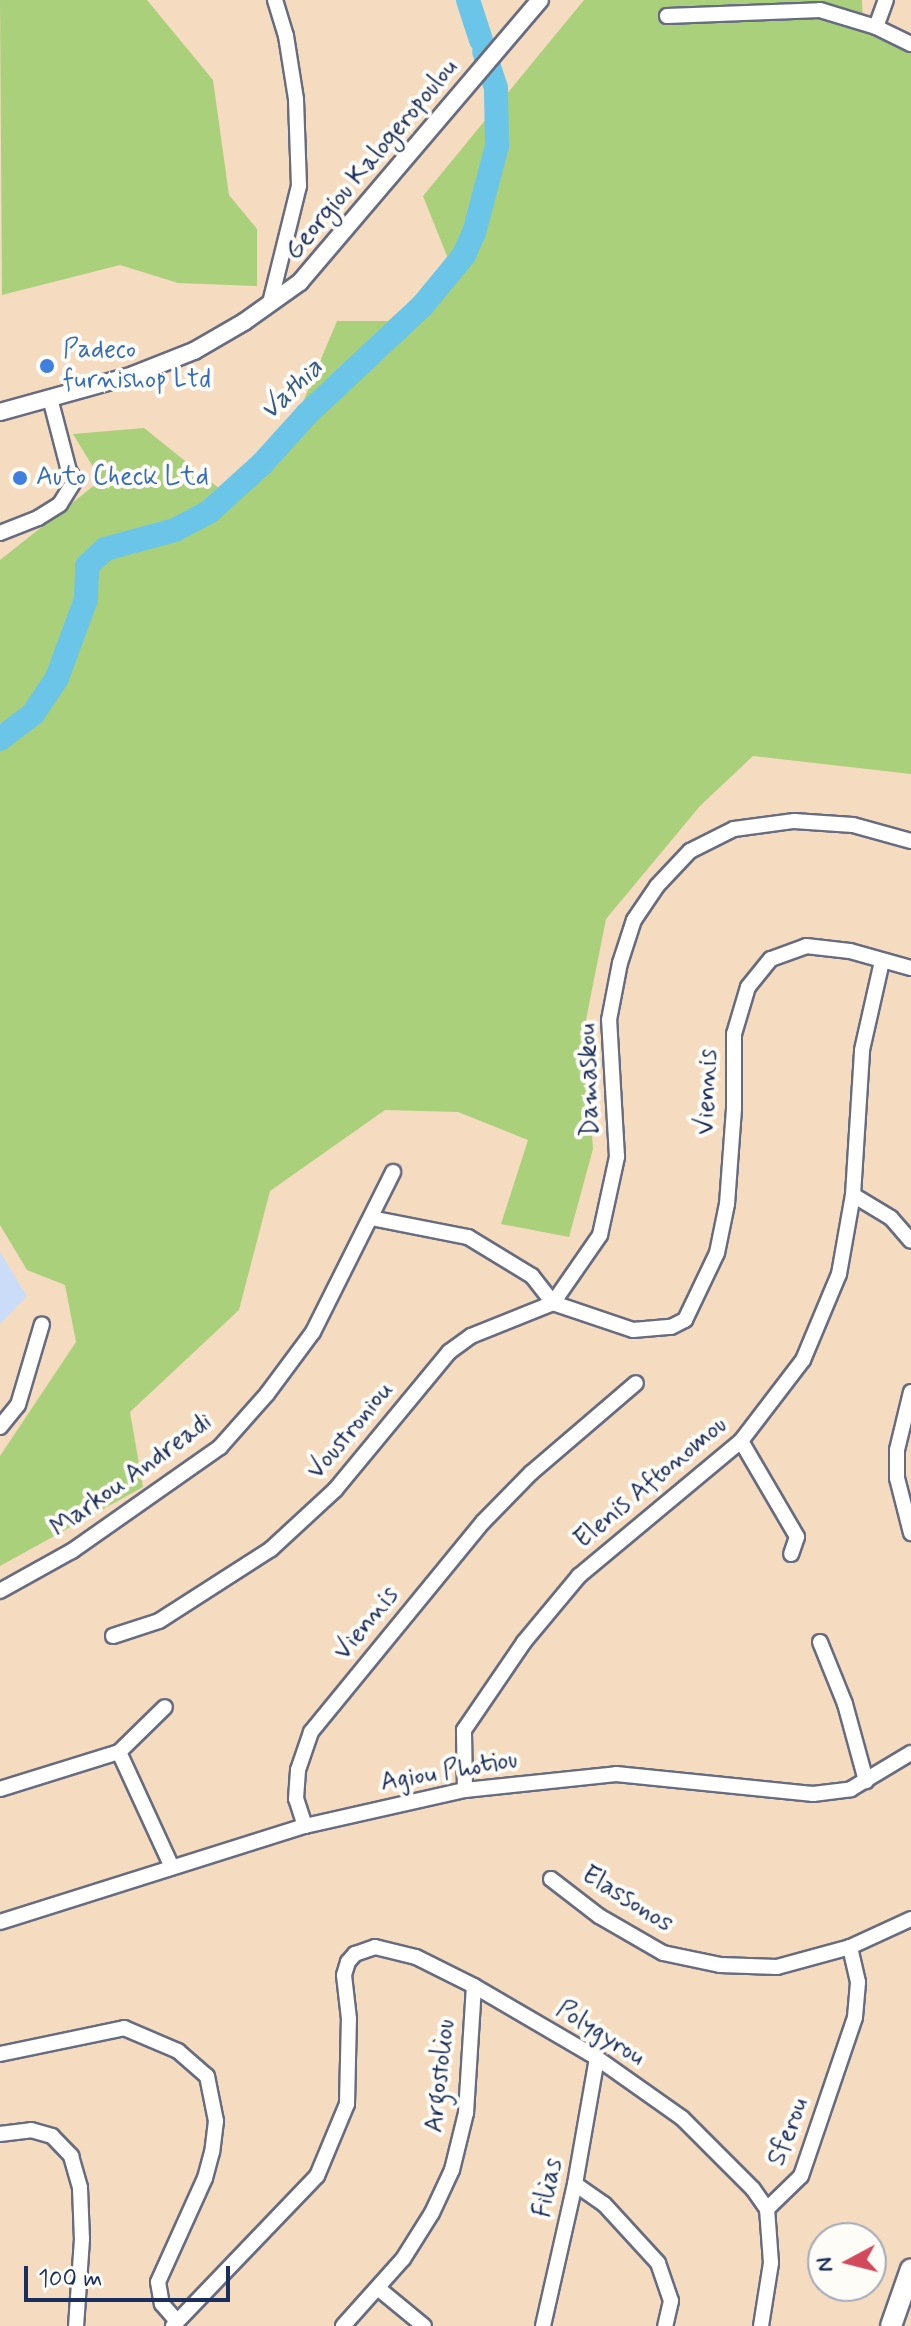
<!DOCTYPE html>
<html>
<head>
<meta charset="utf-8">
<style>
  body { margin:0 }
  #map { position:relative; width:911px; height:2326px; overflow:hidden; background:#f5dcc0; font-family:Mynerve,sans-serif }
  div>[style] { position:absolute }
  .built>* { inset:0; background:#cbdcf9 }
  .green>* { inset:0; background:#aad07b }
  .stream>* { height:4px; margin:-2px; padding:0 2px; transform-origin:2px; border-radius:2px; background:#6bc5e8 }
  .river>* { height:24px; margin:-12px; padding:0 12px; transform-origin:12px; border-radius:12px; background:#6bc5e8 }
  .roads { filter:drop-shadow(2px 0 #676c80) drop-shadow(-2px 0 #676c80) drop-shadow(0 2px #676c80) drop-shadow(0 -2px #676c80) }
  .minor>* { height:14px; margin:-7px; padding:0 7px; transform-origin:7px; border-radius:7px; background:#fff }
  .tertiary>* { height:16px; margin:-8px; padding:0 8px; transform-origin:8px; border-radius:8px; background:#fff }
  .secondary>* { height:20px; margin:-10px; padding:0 10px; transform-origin:10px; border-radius:10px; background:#fff }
  .dots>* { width:22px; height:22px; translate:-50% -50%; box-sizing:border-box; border:4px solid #fdfcf7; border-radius:50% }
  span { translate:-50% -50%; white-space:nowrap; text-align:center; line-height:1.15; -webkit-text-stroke:8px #fdfcf7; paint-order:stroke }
  .street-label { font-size:26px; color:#1b2f5e }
  .shop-label { font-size:26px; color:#366cbe }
  .left { translate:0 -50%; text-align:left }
  .water-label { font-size:28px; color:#335c87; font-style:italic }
  .north { position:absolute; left:807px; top:2222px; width:80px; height:80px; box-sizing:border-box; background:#fdfcf7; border:2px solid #a3aaba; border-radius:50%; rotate:263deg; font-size:22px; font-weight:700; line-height:32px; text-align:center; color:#1b2f5e }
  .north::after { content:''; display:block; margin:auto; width:28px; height:36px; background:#d1495b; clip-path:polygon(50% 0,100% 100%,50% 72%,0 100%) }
  .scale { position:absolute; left:24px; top:2266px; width:206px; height:36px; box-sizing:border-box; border:4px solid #1b2f5e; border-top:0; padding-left:10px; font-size:24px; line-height:28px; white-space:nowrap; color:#1b2f5e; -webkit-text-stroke:6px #fdfcf7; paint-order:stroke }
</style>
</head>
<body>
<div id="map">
  <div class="built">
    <i style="clip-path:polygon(0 1252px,27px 1296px,0 1324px)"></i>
  </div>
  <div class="green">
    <i style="clip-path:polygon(0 0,147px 0,213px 80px,229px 195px,257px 229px,257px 286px,178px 283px,120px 265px,2px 295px)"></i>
    <i style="clip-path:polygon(584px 0,862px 0,863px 28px,911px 49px,911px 774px,753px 756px,700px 806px,606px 919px,584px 1030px,593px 1149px,569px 1237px,501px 1224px,528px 1140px,458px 1112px,385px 1110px,270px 1191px,239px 1310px,130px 1412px,143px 1487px,0 1566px,0 1456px,76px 1342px,65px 1285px,27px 1270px,0 1225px,0 560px,101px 480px,73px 434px,144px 428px,230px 497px,280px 457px,337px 321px,388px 321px,451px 266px,423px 196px)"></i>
  </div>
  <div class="stream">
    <i style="left:481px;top:40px;width:12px;rotate:76deg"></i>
  </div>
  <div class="river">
    <i style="left:468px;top:0;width:42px;rotate:72deg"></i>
    <i style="left:0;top:739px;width:41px;rotate:-37.1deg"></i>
    <i style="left:33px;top:714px;width:43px;rotate:-56.3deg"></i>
    <i style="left:57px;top:678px;width:84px;rotate:-69.8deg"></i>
    <i style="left:86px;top:599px;width:33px;rotate:-88deg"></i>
    <i style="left:87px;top:566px;width:25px;rotate:-43deg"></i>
    <i style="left:105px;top:549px;width:73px;rotate:-15.2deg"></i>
    <i style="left:175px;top:530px;width:38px;rotate:-28deg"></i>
    <i style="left:209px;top:512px;width:72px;rotate:-42.2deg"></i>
    <i style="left:262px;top:464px;width:67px;rotate:-48deg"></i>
    <i style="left:307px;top:414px;width:159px;rotate:-43.2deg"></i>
    <i style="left:423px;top:305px;width:65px;rotate:-50.6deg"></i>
    <i style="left:464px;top:255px;width:24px;rotate:-66deg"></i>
    <i style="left:474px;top:233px;width:90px;rotate:-75.2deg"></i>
    <i style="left:497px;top:146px;width:58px;rotate:-91deg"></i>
    <i style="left:496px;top:88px;width:38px;rotate:-108deg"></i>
  </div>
  <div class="roads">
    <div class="minor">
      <i style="left:667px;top:16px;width:153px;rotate:-2.2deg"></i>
      <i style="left:820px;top:10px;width:59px;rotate:16.9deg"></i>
      <i style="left:876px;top:27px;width:39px;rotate:26deg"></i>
      <i style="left:876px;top:27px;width:29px;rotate:-70deg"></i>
      <i style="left:270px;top:303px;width:121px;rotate:-76.1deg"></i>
      <i style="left:299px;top:186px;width:87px;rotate:-92deg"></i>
      <i style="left:296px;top:99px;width:64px;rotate:-99deg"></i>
      <i style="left:286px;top:36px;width:38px;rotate:-107deg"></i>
      <i style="left:0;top:533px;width:41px;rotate:-21.5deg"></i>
      <i style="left:38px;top:518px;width:26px;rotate:-32deg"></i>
      <i style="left:60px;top:504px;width:28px;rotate:-58deg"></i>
      <i style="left:75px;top:480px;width:11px;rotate:-124deg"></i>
      <i style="left:69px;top:471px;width:75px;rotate:-104.6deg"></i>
      <i style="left:853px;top:1195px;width:44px;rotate:31.2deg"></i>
      <i style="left:891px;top:1218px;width:30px;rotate:49deg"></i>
      <i style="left:371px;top:1218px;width:99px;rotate:11.1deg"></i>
      <i style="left:468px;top:1237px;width:75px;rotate:31.4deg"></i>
      <i style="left:532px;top:1276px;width:34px;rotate:52deg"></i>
      <i style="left:553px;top:1303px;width:83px;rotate:-55.3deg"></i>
      <i style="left:600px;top:1235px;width:80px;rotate:-77.7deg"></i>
      <i style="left:617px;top:1157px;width:137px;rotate:-93.3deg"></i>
      <i style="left:609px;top:1020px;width:58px;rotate:-79.1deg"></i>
      <i style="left:620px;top:963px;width:45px;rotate:-72deg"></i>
      <i style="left:634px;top:920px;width:41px;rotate:-55.9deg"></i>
      <i style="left:657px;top:886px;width:48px;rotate:-46.7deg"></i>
      <i style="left:690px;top:851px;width:49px;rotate:-26.6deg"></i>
      <i style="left:734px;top:829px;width:61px;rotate:-7.6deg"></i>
      <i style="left:794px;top:821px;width:59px;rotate:3.9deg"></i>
      <i style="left:853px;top:825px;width:60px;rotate:15.4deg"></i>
      <i style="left:911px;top:1392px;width:60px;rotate:103.6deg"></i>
      <i style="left:897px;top:1450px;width:28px;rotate:90deg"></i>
      <i style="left:897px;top:1478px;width:57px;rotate:75.7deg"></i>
      <i style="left:0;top:1427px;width:28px;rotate:-51deg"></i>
      <i style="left:18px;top:1405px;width:84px;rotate:-73.5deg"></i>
      <i style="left:741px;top:1441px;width:111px;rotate:59.7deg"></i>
      <i style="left:797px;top:1537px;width:18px;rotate:109deg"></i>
      <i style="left:0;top:1591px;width:82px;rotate:-29.1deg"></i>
      <i style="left:72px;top:1551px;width:181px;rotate:-35.1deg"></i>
      <i style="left:220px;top:1447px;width:71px;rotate:-48.4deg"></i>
      <i style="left:267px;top:1394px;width:77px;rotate:-53.4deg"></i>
      <i style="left:313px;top:1332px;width:179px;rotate:-63.4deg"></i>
      <i style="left:113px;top:1636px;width:48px;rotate:-18.1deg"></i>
      <i style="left:159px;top:1621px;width:133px;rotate:-32.7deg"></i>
      <i style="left:271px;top:1549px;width:87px;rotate:-42.7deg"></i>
      <i style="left:335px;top:1490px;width:179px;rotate:-50.4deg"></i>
      <i style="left:449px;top:1352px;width:27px;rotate:-36deg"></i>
      <i style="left:471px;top:1336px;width:88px;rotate:-21.9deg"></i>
      <i style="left:553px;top:1303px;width:84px;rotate:18.6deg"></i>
      <i style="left:633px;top:1330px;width:38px;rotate:-5deg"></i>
      <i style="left:671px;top:1327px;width:16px;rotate:-27deg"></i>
      <i style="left:685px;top:1320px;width:74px;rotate:-64.5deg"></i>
      <i style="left:717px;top:1253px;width:50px;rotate:-78.5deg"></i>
      <i style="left:727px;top:1204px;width:96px;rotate:-85.8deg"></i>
      <i style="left:734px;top:1108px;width:74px;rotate:-90deg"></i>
      <i style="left:734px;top:1034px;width:49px;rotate:-73.4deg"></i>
      <i style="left:748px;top:987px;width:36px;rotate:-51deg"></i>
      <i style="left:771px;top:959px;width:37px;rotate:-20deg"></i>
      <i style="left:806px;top:946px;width:44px;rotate:6.5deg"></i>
      <i style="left:850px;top:951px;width:63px;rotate:15.6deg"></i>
      <i style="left:820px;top:1642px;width:67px;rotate:68deg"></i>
      <i style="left:845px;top:1704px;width:80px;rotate:74.7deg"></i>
      <i style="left:119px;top:1752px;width:64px;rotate:-44.4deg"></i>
      <i style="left:0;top:1789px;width:125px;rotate:-17.3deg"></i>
      <i style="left:119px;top:1752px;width:127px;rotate:65.3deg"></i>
      <i style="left:465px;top:1790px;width:60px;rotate:-91deg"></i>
      <i style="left:464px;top:1730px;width:107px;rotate:-55.7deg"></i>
      <i style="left:524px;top:1642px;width:86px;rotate:-50.2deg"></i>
      <i style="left:579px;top:1576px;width:211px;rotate:-39.8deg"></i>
      <i style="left:741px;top:1441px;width:102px;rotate:-52.6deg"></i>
      <i style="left:803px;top:1360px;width:93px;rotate:-67.3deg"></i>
      <i style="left:839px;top:1274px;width:80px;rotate:-80deg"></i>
      <i style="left:853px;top:1195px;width:145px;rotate:-86.4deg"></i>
      <i style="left:862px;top:1050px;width:91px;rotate:-77.3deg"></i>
      <i style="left:305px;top:1826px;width:28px;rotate:-108deg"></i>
      <i style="left:296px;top:1799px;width:29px;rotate:-86deg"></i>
      <i style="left:298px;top:1770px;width:40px;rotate:-71.1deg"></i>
      <i style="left:311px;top:1732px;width:271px;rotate:-50.7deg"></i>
      <i style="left:483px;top:1522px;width:69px;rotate:-45.6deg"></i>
      <i style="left:531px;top:1473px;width:138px;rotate:-40.6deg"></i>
      <i style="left:551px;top:1879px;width:61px;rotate:37.6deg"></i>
      <i style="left:599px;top:1916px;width:74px;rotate:30deg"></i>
      <i style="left:663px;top:1953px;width:58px;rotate:11.9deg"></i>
      <i style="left:720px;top:1965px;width:57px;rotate:2deg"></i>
      <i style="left:777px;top:1967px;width:76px;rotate:-15.3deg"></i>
      <i style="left:850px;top:1947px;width:67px;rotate:-24.7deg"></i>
      <i style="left:0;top:1922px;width:320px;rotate:-17.5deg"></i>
      <i style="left:305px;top:1826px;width:164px;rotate:-12.7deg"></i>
      <i style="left:465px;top:1790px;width:152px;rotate:-6deg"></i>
      <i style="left:616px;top:1774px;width:198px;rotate:5.8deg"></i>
      <i style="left:813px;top:1794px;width:38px;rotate:-7deg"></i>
      <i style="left:851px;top:1789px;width:70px;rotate:-31deg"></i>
      <i style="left:0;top:2054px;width:127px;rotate:-11.8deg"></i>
      <i style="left:124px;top:2028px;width:59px;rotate:23.1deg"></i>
      <i style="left:178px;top:2051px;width:38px;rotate:41deg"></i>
      <i style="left:207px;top:2076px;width:46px;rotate:78.7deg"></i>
      <i style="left:216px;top:2121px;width:31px;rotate:97deg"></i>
      <i style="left:212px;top:2152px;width:27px;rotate:105deg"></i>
      <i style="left:205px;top:2178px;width:114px;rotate:114.3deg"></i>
      <i style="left:158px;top:2282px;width:22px;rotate:80deg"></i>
      <i style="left:162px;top:2304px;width:23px;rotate:49deg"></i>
      <i style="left:0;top:2134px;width:31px;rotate:-7deg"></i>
      <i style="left:31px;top:2130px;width:22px;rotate:16deg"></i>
      <i style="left:52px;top:2136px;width:28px;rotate:46deg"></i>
      <i style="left:71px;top:2156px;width:33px;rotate:74deg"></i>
      <i style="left:80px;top:2188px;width:51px;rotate:87.8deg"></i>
      <i style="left:82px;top:2239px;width:87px;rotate:93.9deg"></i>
      <i style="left:575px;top:2184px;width:35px;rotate:35deg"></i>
      <i style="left:604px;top:2204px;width:80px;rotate:47.5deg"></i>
      <i style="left:658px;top:2263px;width:40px;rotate:71.1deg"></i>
      <i style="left:671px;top:2301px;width:26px;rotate:103deg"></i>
      <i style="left:767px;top:2209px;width:47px;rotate:-44.1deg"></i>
      <i style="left:801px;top:2176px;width:168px;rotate:-71.2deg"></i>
      <i style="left:855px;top:2017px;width:35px;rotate:-85deg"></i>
      <i style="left:858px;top:1982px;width:36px;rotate:-103deg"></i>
      <i style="left:379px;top:2289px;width:58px;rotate:39.4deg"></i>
      <i style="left:173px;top:2326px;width:208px;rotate:-46.2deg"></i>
      <i style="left:317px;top:2176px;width:78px;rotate:-67.4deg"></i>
      <i style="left:347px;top:2104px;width:85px;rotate:-88.7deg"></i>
      <i style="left:349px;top:2019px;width:44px;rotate:-96.5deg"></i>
      <i style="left:344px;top:1975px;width:14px;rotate:-73deg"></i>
      <i style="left:348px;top:1962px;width:11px;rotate:-49deg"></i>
      <i style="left:355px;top:1954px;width:21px;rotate:-19deg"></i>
      <i style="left:375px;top:1947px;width:42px;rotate:13.7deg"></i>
      <i style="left:416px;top:1957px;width:65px;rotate:26.6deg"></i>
      <i style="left:474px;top:1986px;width:143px;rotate:30.3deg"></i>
      <i style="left:597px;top:2058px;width:104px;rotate:35.2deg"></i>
      <i style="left:682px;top:2118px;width:100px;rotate:45deg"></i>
      <i style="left:753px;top:2189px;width:24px;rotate:55deg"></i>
      <i style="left:343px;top:2326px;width:90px;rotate:-48.2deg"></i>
      <i style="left:403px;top:2259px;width:54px;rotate:-57.8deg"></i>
      <i style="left:432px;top:2213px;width:47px;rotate:-65.1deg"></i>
      <i style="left:452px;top:2170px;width:59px;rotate:-76.2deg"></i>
      <i style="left:466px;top:2113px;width:127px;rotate:-86.4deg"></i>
      <i style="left:543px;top:2326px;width:146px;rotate:-77.3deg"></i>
      <i style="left:575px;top:2184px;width:128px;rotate:-80.1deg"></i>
      <i style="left:761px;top:2326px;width:64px;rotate:-81deg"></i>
      <i style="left:771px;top:2263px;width:54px;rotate:-94.2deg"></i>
    </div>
    <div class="tertiary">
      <i style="left:0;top:412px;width:138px;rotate:-15.5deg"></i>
      <i style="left:133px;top:375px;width:66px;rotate:-21.5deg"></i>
      <i style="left:194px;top:351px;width:58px;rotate:-30.1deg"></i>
      <i style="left:244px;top:322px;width:69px;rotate:-35.5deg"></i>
      <i style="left:300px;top:282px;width:370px;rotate:-49.6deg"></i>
    </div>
    <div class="secondary">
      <i style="left:891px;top:2326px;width:60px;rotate:-70.7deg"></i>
    </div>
  </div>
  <div class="dots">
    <i style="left:47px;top:366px;background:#3f7fe0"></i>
    <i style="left:20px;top:478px;background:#3f7fe0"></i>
  </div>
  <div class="street-label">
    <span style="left:372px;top:160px;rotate:-50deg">Georgiou Kalogeropoulou</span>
    <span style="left:590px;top:1080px;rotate:-92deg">Damaskou</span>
    <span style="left:708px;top:1092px;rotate:-88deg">Viennis</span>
    <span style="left:351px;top:1431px;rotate:-50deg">Voustroniou</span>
    <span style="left:132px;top:1476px;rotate:-36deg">Markou Andreadi</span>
    <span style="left:651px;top:1483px;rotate:-40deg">Elenis Aftonomou</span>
    <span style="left:367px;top:1624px;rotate:-51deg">Viennis</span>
    <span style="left:449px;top:1772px;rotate:-10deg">Agiou Photiou</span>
    <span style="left:627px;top:1900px;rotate:32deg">Elassonos</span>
    <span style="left:600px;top:2034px;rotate:32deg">Polygyrou</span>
    <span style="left:441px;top:2076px;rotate:-84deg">Argostoliou</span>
    <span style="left:789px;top:2132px;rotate:-69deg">Sferou</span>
    <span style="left:549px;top:2188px;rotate:-78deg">Filias</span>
  </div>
  <div class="shop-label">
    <span class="left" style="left:63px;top:366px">Padeco<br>furnishop Ltd</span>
    <span class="left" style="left:36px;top:478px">Auto Check Ltd</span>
  </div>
  <div class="water-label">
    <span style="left:292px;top:390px;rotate:-44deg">Vathia</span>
  </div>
  <div class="north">N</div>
  <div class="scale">100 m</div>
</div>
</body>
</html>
